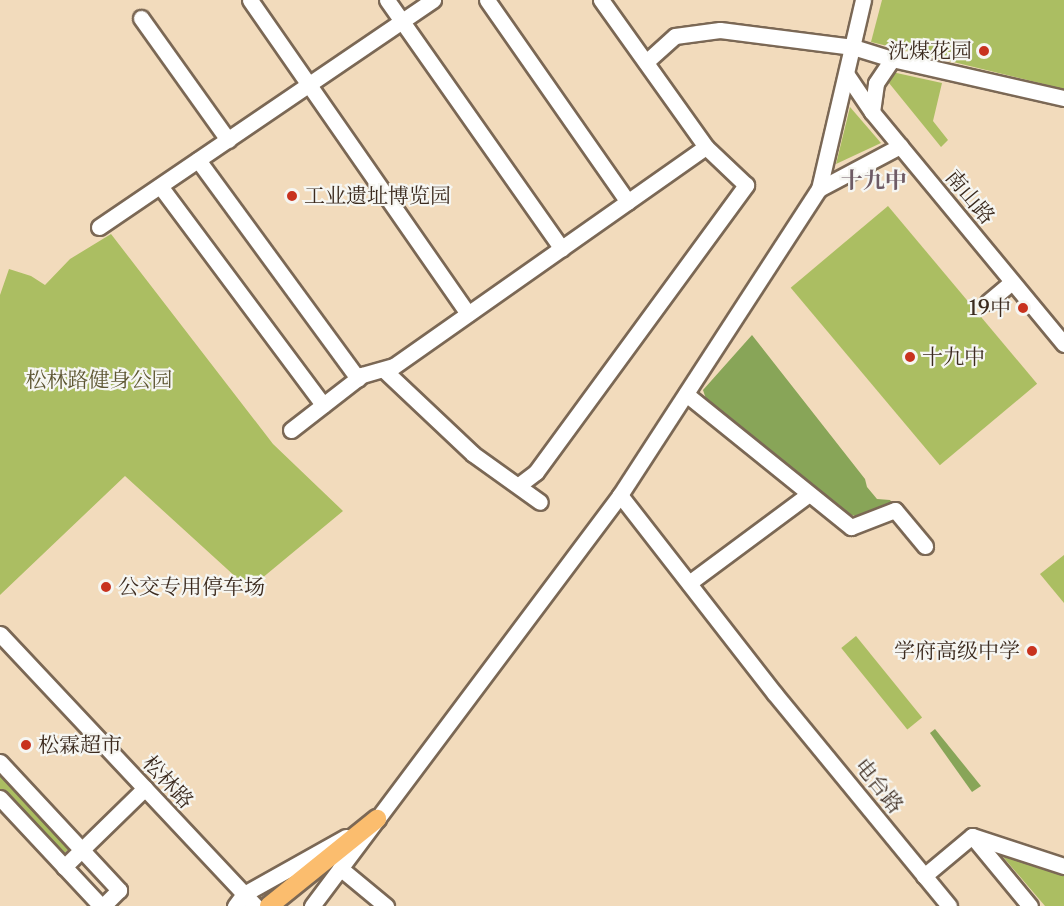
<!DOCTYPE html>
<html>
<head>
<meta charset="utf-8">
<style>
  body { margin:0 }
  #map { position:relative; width:1064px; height:906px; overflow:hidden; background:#f2dbbc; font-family:"Libre Caslon Text","Noto Serif SC",serif }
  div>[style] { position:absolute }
  .green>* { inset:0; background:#abbe62; transform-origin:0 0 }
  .forest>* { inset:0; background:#88a558 }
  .roads { filter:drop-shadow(2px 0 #7b6855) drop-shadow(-2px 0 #7b6855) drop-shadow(0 2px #7b6855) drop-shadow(0 -2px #7b6855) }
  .minor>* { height:15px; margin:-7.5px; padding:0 7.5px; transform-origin:7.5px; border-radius:7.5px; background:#fff }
  .major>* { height:18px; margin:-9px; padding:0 9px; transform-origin:9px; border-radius:9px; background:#fbbd6e }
  .dots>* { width:16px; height:16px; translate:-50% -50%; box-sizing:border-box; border:3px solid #f6f6f2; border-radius:50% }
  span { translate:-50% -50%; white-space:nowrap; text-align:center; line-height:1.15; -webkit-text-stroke:4.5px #f6f6f2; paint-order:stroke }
  .poi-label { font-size:21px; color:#3b2a1e }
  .right { translate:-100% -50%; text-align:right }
  .left { translate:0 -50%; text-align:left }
  .street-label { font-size:21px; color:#3b2a1e }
  .park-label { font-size:21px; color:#5d5632 }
  .neighbourhood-label { font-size:22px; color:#6e5b65; font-weight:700 }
</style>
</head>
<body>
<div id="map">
  <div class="green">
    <i style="clip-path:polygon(882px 0,1064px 0,1064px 89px,871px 42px)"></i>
    <i style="clip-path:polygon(892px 72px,942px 83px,933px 121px,948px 140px,941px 147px,889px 83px)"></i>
    <i style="clip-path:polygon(850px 107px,881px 143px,836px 164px)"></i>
    <i style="left:888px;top:206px;width:232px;height:127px;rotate:50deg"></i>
    <i style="clip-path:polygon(111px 234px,273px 444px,343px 511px,249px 589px,125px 476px,0 595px,0 295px,9px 269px,31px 276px,45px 285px,70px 259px)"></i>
    <i style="clip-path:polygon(1064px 555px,1064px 603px,1040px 574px)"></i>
    <i style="left:856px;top:636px;width:105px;height:19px;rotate:51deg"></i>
    <i style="clip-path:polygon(0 772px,71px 847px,61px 856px,0 791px)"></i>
    <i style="clip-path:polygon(998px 851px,1064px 876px,1064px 906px,1045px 906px)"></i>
  </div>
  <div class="forest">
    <i style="clip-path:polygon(752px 335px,865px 479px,867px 487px,877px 499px,890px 500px,895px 506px,865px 519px,835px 510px,710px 411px,703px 390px)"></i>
    <i style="clip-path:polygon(935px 729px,981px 786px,972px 792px,930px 733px)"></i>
  </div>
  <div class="roads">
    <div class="minor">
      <i style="left:250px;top:0;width:382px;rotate:55.2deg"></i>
      <i style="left:387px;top:0;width:304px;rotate:54.9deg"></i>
      <i style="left:487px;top:0;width:246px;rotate:55.1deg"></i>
      <i style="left:141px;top:18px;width:150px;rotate:54.5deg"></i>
      <i style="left:646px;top:62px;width:39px;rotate:-42deg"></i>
      <i style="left:675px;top:36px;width:45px;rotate:-7.6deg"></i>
      <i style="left:720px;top:30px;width:134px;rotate:7.3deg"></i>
      <i style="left:853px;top:47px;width:41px;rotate:17.1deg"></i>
      <i style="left:892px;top:59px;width:176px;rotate:12.8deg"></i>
      <i style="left:847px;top:75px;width:45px;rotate:56deg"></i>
      <i style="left:872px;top:112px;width:301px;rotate:50.4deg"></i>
      <i style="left:872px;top:112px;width:29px;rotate:-82deg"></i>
      <i style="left:876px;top:83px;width:29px;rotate:-56deg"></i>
      <i style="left:198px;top:160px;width:271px;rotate:53.8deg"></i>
      <i style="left:160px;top:186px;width:273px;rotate:53.3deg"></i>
      <i style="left:819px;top:189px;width:92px;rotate:-28deg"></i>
      <i style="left:99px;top:227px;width:404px;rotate:-34.2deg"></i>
      <i style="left:988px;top:302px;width:31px;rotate:-40deg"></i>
      <i style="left:384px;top:370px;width:122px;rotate:43.3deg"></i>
      <i style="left:473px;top:454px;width:82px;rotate:35.6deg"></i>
      <i style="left:686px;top:394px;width:212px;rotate:38.9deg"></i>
      <i style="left:851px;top:527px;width:47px;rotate:-21.1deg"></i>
      <i style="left:895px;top:510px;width:47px;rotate:50.2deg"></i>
      <i style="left:291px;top:430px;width:90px;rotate:-37.8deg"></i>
      <i style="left:362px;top:375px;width:33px;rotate:-16deg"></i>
      <i style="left:394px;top:366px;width:381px;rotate:-35.1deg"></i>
      <i style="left:706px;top:147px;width:181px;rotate:-125.5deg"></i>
      <i style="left:519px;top:485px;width:21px;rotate:-37deg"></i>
      <i style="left:536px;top:472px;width:356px;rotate:-53.8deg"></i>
      <i style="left:746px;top:185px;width:55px;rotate:-136.5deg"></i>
      <i style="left:620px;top:495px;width:252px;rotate:52.1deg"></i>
      <i style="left:775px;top:694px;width:274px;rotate:50.6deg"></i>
      <i style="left:689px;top:583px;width:149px;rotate:-36.6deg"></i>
      <i style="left:0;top:634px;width:373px;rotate:46.8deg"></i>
      <i style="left:0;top:762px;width:175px;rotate:47.1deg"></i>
      <i style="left:119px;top:890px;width:23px;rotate:135deg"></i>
      <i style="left:0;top:798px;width:148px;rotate:46.9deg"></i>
      <i style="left:972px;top:836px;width:91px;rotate:50.4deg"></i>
      <i style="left:64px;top:867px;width:113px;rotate:-44.3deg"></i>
      <i style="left:340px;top:868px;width:60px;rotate:39.6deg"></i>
      <i style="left:924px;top:876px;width:62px;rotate:-39.8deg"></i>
      <i style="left:972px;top:836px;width:97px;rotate:18.1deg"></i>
      <i style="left:235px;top:906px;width:15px;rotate:-53deg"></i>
      <i style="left:244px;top:894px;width:117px;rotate:-29.2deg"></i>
      <i style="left:312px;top:906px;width:514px;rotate:-53.15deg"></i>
      <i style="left:620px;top:495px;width:365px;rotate:-57deg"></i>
      <i style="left:819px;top:189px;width:194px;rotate:-76.9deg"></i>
    </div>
    <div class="major">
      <i style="left:269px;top:906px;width:139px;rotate:-38.9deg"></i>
    </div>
  </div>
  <div class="dots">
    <i style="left:984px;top:51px;background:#c8321e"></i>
    <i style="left:292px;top:196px;background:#c8321e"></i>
    <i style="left:1023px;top:308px;background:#c8321e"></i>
    <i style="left:910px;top:357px;background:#c8321e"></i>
    <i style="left:106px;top:587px;background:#c8321e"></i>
    <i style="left:1032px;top:651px;background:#c8321e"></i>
    <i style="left:26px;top:745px;background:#c8321e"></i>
  </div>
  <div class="poi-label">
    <span class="right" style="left:972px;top:51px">沈煤花园</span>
    <span class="left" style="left:304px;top:196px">工业遗址博览园</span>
    <span class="right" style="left:1011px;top:308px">19中</span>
    <span class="left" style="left:922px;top:357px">十九中</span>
    <span class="left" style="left:118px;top:587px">公交专用停车场</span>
    <span class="right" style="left:1020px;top:651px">学府高级中学</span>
    <span class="left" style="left:38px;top:745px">松霖超市</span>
  </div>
  <div class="street-label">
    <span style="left:970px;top:197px;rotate:50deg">南山路</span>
    <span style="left:168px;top:782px;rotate:47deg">松林路</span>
    <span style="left:879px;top:786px;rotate:51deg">电台路</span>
  </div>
  <div class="park-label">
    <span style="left:99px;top:380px">松林路健身公园</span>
  </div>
  <div class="neighbourhood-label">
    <span style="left:874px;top:181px">十九中</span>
  </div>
</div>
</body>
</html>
